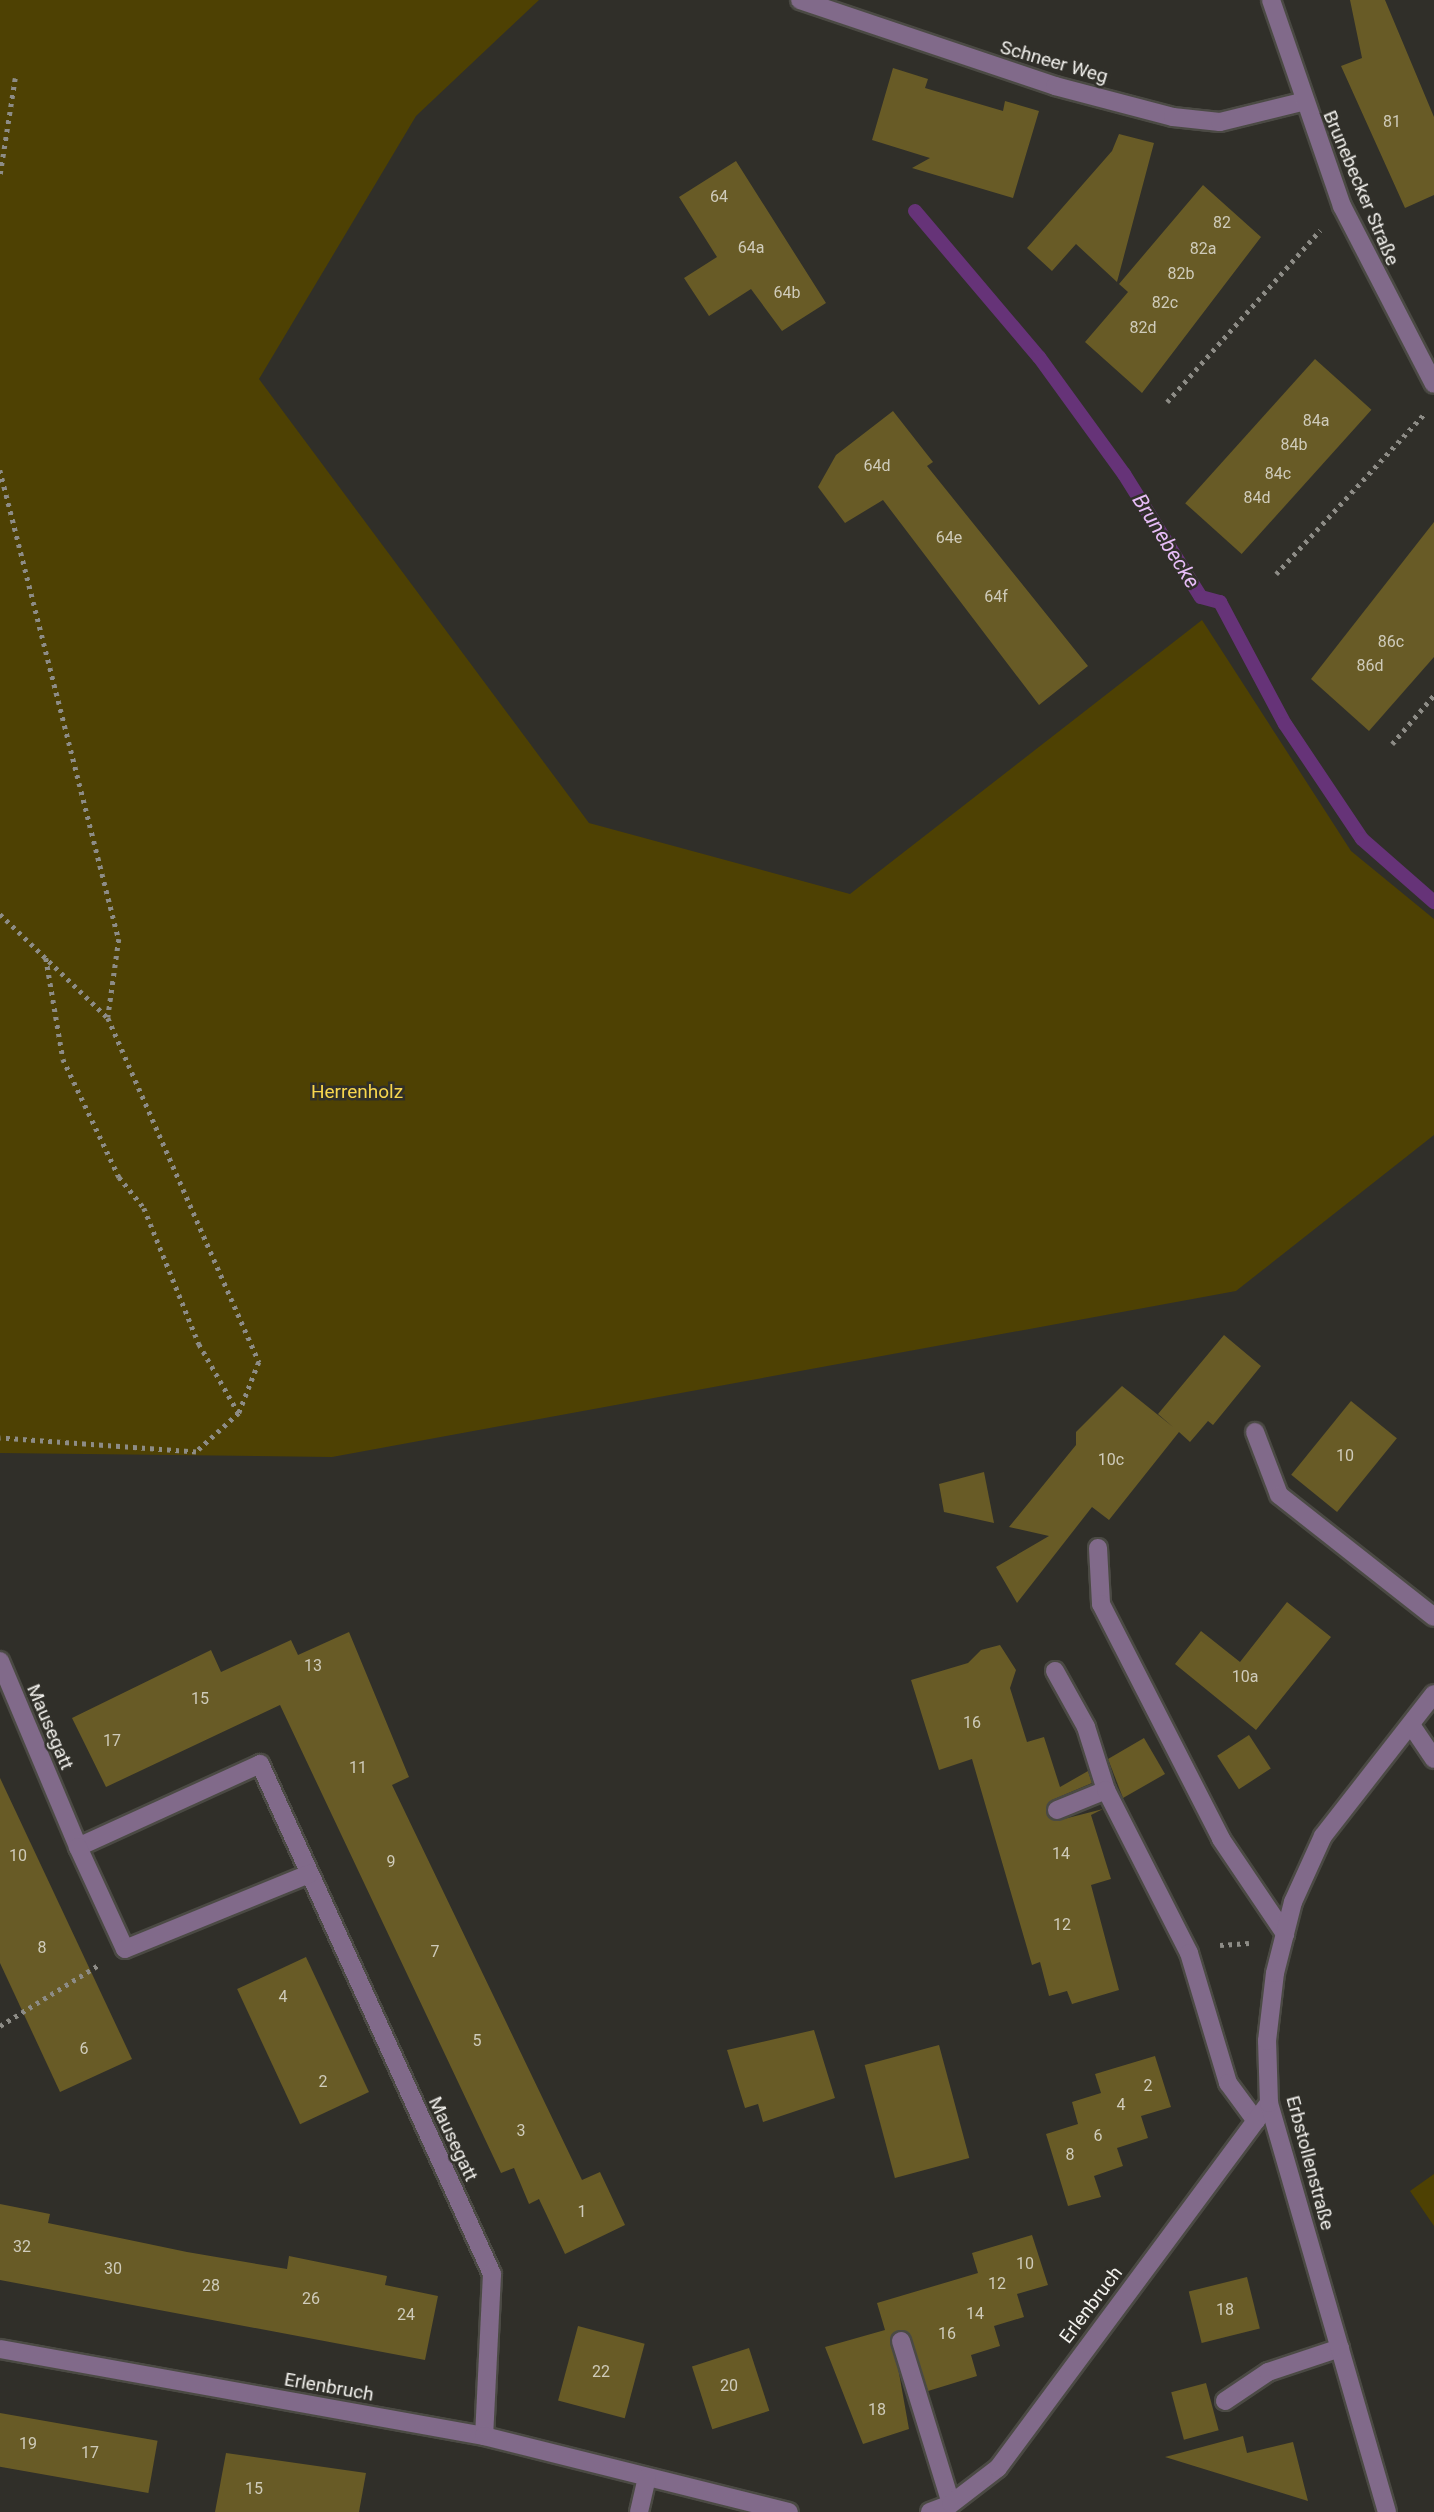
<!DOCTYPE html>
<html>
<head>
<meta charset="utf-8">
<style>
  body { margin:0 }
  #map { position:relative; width:1434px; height:2512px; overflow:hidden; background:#302f29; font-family:Roboto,sans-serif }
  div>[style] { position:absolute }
  .green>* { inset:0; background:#4e4103 }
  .stream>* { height:14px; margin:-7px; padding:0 7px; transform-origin:7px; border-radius:7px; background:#663378 }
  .building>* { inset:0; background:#685b26; transform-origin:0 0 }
  .path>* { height:4.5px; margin-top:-2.25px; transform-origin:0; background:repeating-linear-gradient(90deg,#8d8c86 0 3.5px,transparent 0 8.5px) }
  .roads { filter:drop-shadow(2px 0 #4b4a44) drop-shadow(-2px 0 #4b4a44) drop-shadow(0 2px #4b4a44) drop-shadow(0 -2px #4b4a44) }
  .minor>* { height:18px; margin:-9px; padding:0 9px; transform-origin:9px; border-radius:9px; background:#816a8a }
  span { translate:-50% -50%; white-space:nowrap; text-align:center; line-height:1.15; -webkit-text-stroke:5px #302f29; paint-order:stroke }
  .number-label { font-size:16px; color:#cfcbba }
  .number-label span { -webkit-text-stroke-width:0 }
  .street-label { font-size:19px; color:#f1f0ec }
  .park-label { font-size:19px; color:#f7d64e }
  .water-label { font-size:21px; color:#e7bdf7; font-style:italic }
</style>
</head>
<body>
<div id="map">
  <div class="green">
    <i style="clip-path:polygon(0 0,539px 0,416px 116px,259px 379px,589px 823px,850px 894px,1202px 620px,1351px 851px,1434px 919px,1434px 1135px,1236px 1291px,332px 1457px,0 1453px)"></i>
    <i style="clip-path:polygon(1434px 2174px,1434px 2226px,1410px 2191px)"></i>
  </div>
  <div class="stream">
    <i style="left:915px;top:211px;width:192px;rotate:49.7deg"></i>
    <i style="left:1039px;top:357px;width:145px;rotate:54deg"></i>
    <i style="left:1124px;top:474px;width:145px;rotate:58deg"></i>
    <i style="left:1201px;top:597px;width:20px;rotate:15deg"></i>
    <i style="left:1220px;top:602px;width:138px;rotate:62deg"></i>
    <i style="left:1285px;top:724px;width:138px;rotate:56.2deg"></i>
    <i style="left:1362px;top:839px;width:96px;rotate:41.2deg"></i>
  </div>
  <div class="building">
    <i style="clip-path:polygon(1350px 0,1385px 0,1434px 117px,1434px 195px,1405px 208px,1341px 66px,1362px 58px)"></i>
    <i style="clip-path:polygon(893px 68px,928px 79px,925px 88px,1003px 111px,1005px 101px,1039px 111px,1013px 198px,912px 168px,930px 158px,872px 140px)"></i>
    <i style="clip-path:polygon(1119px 134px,1154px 143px,1117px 282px,1076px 244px,1052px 271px,1027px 248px,1112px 151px)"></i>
    <i style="clip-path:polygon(736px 161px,826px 303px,782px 331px,751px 289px,709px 316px,684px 278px,717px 257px,679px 197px)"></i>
    <i style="clip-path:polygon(1203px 185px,1261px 237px,1142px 393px,1085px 342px,1128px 292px,1119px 284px)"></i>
    <i style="left:1315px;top:359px;width:76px;height:194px;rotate:42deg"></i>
    <i style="clip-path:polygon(893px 411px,933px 462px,927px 466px,1088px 666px,1039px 705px,883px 500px,845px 523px,818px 487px,836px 455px)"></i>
    <i style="clip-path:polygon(1434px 522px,1434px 657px,1369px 731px,1311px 679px)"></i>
    <i style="clip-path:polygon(1224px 1335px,1261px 1366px,1213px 1425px,1208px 1421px,1190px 1442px,1179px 1432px,1109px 1520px,1092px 1507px,1017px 1603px,996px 1567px,1049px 1536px,1009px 1527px,1076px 1445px,1076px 1432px,1122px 1386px,1173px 1427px,1158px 1414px)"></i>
    <i style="left:1351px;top:1401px;width:59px;height:95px;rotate:39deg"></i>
    <i style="clip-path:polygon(984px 1472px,994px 1523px,944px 1512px,939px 1484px)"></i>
    <i style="clip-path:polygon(1287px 1602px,1331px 1637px,1256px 1730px,1175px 1664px,1201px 1631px,1240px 1662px)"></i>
    <i style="clip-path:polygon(349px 1632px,409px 1777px,392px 1785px,582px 2180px,600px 2172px,625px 2225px,565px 2254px,539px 2199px,529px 2204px,514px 2168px,501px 2173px,280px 1705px,106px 1787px,72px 1718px,211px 1650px,221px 1672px,291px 1640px,298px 1655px)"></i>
    <i style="clip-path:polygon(1000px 1645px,1016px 1670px,1010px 1688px,1027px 1742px,1044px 1737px,1060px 1787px,1088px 1771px,1092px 1783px,1052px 1800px,1047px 1815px,1056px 1821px,1103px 1809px,1091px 1815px,1111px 1879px,1091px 1885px,1119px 1990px,1072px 2004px,1067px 1991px,1049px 1996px,1040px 1962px,1032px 1965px,972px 1759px,939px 1770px,911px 1680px,968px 1663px,981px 1650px)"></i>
    <i style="left:1249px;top:1735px;width:40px;height:38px;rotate:57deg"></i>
    <i style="clip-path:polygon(1144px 1738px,1165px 1774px,1123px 1798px,1108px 1759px)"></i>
    <i style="clip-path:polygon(0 1778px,132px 2059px,60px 2092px,0 1963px)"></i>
    <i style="left:306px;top:1957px;width:149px;height:76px;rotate:65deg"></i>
    <i style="clip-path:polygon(814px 2030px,835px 2098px,763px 2122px,758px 2104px,745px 2108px,727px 2050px)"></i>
    <i style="left:939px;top:2045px;width:117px;height:77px;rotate:75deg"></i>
    <i style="clip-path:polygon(1155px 2056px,1171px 2107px,1141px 2116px,1148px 2138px,1117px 2148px,1123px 2166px,1094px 2176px,1101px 2197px,1068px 2206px,1046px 2134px,1078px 2124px,1072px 2102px,1101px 2093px,1095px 2074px)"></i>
    <i style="clip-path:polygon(0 2204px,50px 2214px,48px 2223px,187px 2252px,287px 2269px,289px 2256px,387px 2276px,385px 2285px,438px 2296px,425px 2360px,0 2280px)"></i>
    <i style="clip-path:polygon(1032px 2235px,1048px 2285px,1017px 2294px,1024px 2317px,994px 2326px,1000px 2346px,971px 2355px,977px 2376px,928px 2391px,909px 2333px,892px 2334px,909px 2429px,863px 2444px,825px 2347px,885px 2330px,877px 2303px,978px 2273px,972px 2253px)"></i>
    <i style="left:1247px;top:2277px;width:53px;height:60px;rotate:76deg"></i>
    <i style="left:578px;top:2326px;width:69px;height:77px;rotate:15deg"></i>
    <i style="left:749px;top:2348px;width:66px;height:60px;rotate:72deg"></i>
    <i style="left:1206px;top:2383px;width:49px;height:36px;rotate:75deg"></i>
    <i style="left:0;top:2413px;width:160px;height:53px;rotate:10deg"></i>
    <i style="clip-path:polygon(1243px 2436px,1247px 2453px,1293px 2442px,1308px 2501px,1165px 2457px)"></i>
    <i style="clip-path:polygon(226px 2453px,366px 2473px,359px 2512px,215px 2512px)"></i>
  </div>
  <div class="path">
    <i style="left:0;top:174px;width:97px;rotate:-81.1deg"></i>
    <i style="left:1167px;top:402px;width:230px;rotate:-48.3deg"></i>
    <i style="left:0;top:470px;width:484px;rotate:75.8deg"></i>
    <i style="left:119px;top:939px;width:79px;rotate:98deg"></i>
    <i style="left:1276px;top:574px;width:218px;rotate:-47.2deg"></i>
    <i style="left:1392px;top:744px;width:65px;rotate:-49.4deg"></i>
    <i style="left:0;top:914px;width:150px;rotate:43.9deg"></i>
    <i style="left:108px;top:1018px;width:376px;rotate:66.3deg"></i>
    <i style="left:259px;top:1362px;width:55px;rotate:111.4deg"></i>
    <i style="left:239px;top:1413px;width:58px;rotate:137.8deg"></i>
    <i style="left:196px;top:1452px;width:196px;rotate:-175.9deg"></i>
    <i style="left:46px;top:958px;width:102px;rotate:80.4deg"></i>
    <i style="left:63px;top:1059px;width:131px;rotate:64.6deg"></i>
    <i style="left:119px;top:1177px;width:40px;rotate:51deg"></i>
    <i style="left:144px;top:1208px;width:147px;rotate:68deg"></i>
    <i style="left:199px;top:1344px;width:78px;rotate:60.2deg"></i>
    <i style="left:1220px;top:1945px;width:29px;rotate:-4deg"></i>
    <i style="left:0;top:2026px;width:118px;rotate:-31.8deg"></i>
  </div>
  <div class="roads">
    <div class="minor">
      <i style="left:800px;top:0;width:269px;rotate:18.6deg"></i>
      <i style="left:1055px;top:86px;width:122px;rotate:14.7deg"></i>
      <i style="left:1173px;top:117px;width:47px;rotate:6.1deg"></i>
      <i style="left:1220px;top:122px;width:84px;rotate:-13.7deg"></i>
      <i style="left:1271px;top:0;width:218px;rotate:71deg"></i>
      <i style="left:1342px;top:206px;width:200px;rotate:62.7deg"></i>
      <i style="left:1255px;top:1432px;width:67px;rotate:69.1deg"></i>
      <i style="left:1279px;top:1495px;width:197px;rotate:38.2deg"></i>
      <i style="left:1098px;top:1548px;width:56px;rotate:86.9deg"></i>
      <i style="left:1101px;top:1604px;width:264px;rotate:62.9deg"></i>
      <i style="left:1221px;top:1839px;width:115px;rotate:56deg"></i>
      <i style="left:0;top:1661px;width:202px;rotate:67.2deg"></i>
      <i style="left:78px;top:1847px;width:200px;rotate:-24.5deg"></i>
      <i style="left:260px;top:1764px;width:560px;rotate:65.54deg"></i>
      <i style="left:492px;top:2274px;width:162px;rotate:92.8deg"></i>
      <i style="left:1055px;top:1671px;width:64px;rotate:61deg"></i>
      <i style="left:1086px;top:1727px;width:66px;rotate:72.4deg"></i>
      <i style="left:1411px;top:1725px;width:41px;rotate:55.9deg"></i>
      <i style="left:1057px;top:1810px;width:53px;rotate:-22.2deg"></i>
      <i style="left:1106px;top:1790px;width:183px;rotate:63deg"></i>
      <i style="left:1189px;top:1953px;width:136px;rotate:73.3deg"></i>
      <i style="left:1228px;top:2083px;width:47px;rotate:53.6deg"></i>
      <i style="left:78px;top:1847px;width:112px;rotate:65.3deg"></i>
      <i style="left:125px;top:1949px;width:199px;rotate:-22.2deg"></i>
      <i style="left:901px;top:2341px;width:170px;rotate:72.9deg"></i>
      <i style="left:0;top:2349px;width:492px;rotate:10.2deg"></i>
      <i style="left:484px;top:2436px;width:314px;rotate:14deg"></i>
      <i style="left:1225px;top:2401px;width:52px;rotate:-34deg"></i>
      <i style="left:1268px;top:2372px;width:76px;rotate:-18.4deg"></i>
      <i style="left:639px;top:2512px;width:35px;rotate:-77deg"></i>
      <i style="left:930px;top:2512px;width:22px;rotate:-21deg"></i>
      <i style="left:951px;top:2504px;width:59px;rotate:-37.5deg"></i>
      <i style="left:998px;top:2468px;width:455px;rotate:-53.4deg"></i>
      <i style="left:1387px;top:2512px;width:426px;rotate:-106.1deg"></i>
      <i style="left:1269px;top:2103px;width:62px;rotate:-91.8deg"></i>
      <i style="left:1267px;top:2041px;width:68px;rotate:-83.3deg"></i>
      <i style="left:1275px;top:1973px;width:73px;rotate:-75.8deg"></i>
      <i style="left:1293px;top:1902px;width:72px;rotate:-65.6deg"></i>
      <i style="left:1323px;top:1836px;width:180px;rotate:-52deg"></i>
    </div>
  </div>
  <div class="number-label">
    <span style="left:1392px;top:122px">81</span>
    <span style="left:719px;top:197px">64</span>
    <span style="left:1222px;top:223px">82</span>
    <span style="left:751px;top:248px">64a</span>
    <span style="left:1203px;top:249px">82a</span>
    <span style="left:1181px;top:274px">82b</span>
    <span style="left:787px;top:293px">64b</span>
    <span style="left:1165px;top:303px">82c</span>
    <span style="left:1143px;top:328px">82d</span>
    <span style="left:1316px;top:421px">84a</span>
    <span style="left:1294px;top:445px">84b</span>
    <span style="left:877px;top:466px">64d</span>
    <span style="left:1278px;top:474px">84c</span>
    <span style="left:1257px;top:498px">84d</span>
    <span style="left:949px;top:538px">64e</span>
    <span style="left:996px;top:597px">64f</span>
    <span style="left:1391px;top:642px">86c</span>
    <span style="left:1370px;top:666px">86d</span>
    <span style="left:1345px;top:1456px">10</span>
    <span style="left:1111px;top:1460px">10c</span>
    <span style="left:313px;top:1666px">13</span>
    <span style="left:1245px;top:1677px">10a</span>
    <span style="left:200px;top:1699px">15</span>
    <span style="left:972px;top:1723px">16</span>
    <span style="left:112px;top:1741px">17</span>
    <span style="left:358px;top:1768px">11</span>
    <span style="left:1061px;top:1854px">14</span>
    <span style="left:18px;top:1856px">10</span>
    <span style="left:391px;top:1862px">9</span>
    <span style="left:1062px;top:1925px">12</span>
    <span style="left:42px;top:1948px">8</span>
    <span style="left:435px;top:1952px">7</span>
    <span style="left:283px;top:1997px">4</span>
    <span style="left:477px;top:2041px">5</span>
    <span style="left:84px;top:2049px">6</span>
    <span style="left:323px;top:2082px">2</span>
    <span style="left:1148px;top:2086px">2</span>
    <span style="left:1121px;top:2105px">4</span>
    <span style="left:521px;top:2131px">3</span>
    <span style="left:1098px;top:2136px">6</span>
    <span style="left:1070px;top:2155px">8</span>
    <span style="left:582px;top:2212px">1</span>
    <span style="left:22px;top:2247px">32</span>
    <span style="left:1025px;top:2264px">10</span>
    <span style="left:113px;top:2269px">30</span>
    <span style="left:997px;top:2284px">12</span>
    <span style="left:211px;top:2286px">28</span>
    <span style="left:311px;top:2299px">26</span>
    <span style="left:1225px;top:2310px">18</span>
    <span style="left:975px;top:2314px">14</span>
    <span style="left:406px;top:2315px">24</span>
    <span style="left:947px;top:2334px">16</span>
    <span style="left:601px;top:2372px">22</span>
    <span style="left:729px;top:2386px">20</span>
    <span style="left:877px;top:2410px">18</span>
    <span style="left:28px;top:2444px">19</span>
    <span style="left:90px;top:2453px">17</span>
    <span style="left:254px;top:2489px">15</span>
  </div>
  <div class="street-label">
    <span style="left:1054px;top:62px;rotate:16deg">Schneer Weg</span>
    <span style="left:1361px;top:188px;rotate:67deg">Brunebecker Straße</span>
    <span style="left:50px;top:1727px;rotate:67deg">Mausegatt</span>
    <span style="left:453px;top:2139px;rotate:65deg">Mausegatt</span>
    <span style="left:1310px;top:2163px;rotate:75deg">Erbstollenstraße</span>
    <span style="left:1091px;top:2305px;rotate:-53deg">Erlenbruch</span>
    <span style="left:329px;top:2387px;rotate:10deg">Erlenbruch</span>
  </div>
  <div class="park-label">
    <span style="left:357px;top:1092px">Herrenholz</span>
  </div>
  <div class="water-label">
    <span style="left:1166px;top:541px;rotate:58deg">Brunebecke</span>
  </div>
</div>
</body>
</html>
